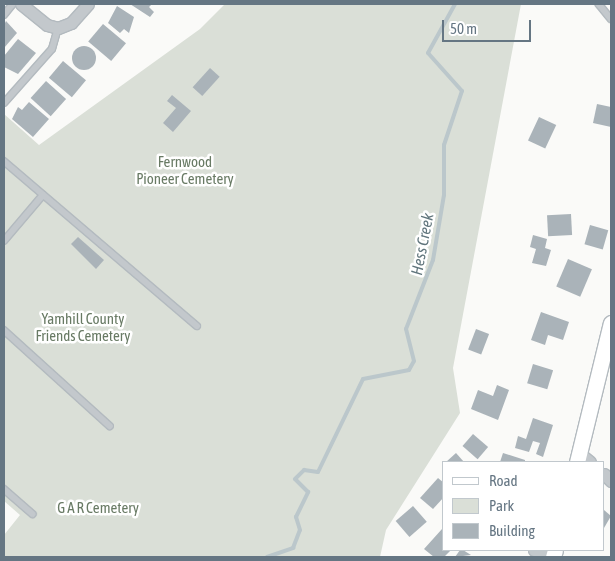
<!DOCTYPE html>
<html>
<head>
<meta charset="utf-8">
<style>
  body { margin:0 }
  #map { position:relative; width:615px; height:561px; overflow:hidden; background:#fafaf8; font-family:"Asap Condensed",sans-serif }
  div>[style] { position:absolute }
  .green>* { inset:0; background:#dadfd7 }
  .stream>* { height:4px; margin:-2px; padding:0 2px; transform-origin:2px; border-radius:2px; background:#bbc7cb }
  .building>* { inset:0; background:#aab3b9; transform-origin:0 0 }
  .round { border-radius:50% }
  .roads { filter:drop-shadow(1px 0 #b3babf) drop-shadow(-1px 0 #b3babf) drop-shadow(0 1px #b3babf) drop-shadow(0 -1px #b3babf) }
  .service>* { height:5.5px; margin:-2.75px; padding:0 2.75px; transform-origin:2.75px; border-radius:2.75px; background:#c3c8cc }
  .minor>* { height:11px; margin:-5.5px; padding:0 5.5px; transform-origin:5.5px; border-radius:5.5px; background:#c3c8cc }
  .secondary>* { height:15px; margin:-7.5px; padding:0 7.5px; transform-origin:7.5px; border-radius:7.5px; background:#fff }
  span { translate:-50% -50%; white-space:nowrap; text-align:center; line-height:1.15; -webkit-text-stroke:5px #fff; paint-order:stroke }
  .park-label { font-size:15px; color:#687a64 }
  .water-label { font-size:16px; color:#60757c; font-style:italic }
  .frame { position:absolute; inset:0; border:5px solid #657683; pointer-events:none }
  .legend { position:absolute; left:442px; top:461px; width:162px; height:90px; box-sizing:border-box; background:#fff; border:1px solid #c1c8cd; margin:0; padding:6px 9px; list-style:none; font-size:15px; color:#657683 }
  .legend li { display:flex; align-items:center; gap:10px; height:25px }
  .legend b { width:25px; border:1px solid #c1c8cd }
  .scale { position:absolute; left:442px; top:20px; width:89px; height:22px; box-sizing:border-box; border:2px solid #657683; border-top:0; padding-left:6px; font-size:15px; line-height:18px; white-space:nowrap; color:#657683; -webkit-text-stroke:4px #fff; paint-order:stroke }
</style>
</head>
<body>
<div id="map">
  <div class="green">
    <i style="clip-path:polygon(225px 4px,521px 4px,453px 368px,460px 413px,386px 530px,380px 557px,4px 557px,4px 535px,20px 515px,4px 501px,4px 114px,39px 145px,200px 29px)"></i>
  </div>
  <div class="stream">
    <i style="left:267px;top:557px;width:28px;rotate:-19deg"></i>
    <i style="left:293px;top:548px;width:19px;rotate:-69deg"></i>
    <i style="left:300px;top:530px;width:14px;rotate:-107deg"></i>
    <i style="left:296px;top:517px;width:28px;rotate:-64deg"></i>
    <i style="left:308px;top:492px;width:18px;rotate:-135deg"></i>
    <i style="left:295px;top:479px;width:13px;rotate:-45deg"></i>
    <i style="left:304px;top:470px;width:14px;rotate:8deg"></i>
    <i style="left:318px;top:472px;width:103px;rotate:-64.2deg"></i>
    <i style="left:363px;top:379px;width:47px;rotate:-11.1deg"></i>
    <i style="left:409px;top:370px;width:10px;rotate:-61deg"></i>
    <i style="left:414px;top:361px;width:33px;rotate:-104deg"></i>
    <i style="left:406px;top:329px;width:74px;rotate:-68.6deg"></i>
    <i style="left:433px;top:260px;width:66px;rotate:-80.4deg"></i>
    <i style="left:444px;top:195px;width:50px;rotate:-90deg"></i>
    <i style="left:444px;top:145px;width:57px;rotate:-71.6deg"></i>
    <i style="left:462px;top:91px;width:51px;rotate:-131.8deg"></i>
    <i style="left:428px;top:53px;width:56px;rotate:-61.1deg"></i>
  </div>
  <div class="building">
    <i style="clip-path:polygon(130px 4px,152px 4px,149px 7px,154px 12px,150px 17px)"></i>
    <i style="clip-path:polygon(117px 6px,134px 17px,129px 33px,124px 29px,120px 33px,108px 23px)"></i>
    <i style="clip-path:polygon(6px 21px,17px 33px,4px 48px,4px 25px)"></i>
    <i style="left:103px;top:24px;width:30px;height:23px;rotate:40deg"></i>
    <i style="clip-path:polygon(18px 39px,36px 53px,18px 74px,4px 67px,4px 56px)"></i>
    <i class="round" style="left:72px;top:46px;width:24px;height:24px"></i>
    <i style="left:63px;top:61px;width:30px;height:22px;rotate:40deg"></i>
    <i style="left:210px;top:68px;width:13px;height:26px;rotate:42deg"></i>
    <i style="left:46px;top:81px;width:27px;height:23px;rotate:42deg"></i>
    <i style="clip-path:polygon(172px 95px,191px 111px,173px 132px,163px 123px,176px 108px,167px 101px)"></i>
    <i style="clip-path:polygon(29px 102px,49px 119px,33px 137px,12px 119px,18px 107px,22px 110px)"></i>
    <i style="clip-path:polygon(597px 104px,611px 107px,611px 127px,593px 123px)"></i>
    <i style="left:539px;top:117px;width:19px;height:26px;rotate:25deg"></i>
    <i style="left:571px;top:214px;width:21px;height:24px;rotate:87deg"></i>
    <i style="left:590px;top:225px;width:19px;height:20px;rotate:16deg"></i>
    <i style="clip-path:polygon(533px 235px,547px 239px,545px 248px,551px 250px,546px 266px,532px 263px,536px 249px,530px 247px)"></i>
    <i style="clip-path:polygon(78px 237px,104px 260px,96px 269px,71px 244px)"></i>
    <i style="left:568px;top:259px;width:26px;height:30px;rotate:23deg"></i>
    <i style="clip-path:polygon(541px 312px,569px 322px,563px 340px,548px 335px,545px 345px,531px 340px)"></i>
    <i style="left:476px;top:329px;width:14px;height:22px;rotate:21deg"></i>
    <i style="left:533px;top:364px;width:21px;height:20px;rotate:17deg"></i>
    <i style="clip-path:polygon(497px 385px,509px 390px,498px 420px,471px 409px,478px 390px,493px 396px)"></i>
    <i style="clip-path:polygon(533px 418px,553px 425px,543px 457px,536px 454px,540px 443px,533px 441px,529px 452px,515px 448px,518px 436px,526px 439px)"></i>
    <i style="left:473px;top:434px;width:20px;height:16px;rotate:41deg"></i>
    <i style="clip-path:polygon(456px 453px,464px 462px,446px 462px)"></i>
    <i style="clip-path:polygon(503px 453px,525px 460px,525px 462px,500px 462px)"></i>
    <i style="clip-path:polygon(438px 478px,444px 483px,444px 497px,433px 509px,420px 498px)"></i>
    <i style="left:413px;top:506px;width:21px;height:23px;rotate:49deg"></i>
    <i style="clip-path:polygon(604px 510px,611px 516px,604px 528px)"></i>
    <i style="clip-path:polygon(442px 529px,444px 550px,451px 550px,444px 557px,434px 557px,424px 549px)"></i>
    <i style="clip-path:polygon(460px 550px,463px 550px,471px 555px,455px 557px)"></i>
  </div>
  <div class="roads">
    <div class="service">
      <i style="left:599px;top:4px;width:19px;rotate:51deg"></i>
      <i style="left:4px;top:15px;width:14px;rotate:-51deg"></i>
      <i style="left:4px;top:103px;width:72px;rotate:-48.4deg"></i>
      <i style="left:52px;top:49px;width:22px;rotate:-74deg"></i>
      <i style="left:4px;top:161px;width:254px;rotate:40.5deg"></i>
      <i style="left:4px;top:241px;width:60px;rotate:-49.7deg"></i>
      <i style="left:4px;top:330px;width:143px;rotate:42.2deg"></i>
      <i style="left:4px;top:489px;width:38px;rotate:41deg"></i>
    </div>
    <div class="minor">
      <i style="left:21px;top:4px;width:33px;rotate:39deg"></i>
      <i style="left:47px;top:25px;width:11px;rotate:15deg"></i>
      <i style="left:58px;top:28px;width:14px;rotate:-21deg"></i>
      <i style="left:71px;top:23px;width:25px;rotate:-48deg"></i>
      <i style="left:579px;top:453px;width:14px;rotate:39deg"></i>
      <i style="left:604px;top:474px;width:10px;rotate:45deg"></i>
      <i style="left:534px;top:550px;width:21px;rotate:17deg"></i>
    </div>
    <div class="secondary">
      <i style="left:577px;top:462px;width:143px;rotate:-76.3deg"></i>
      <i style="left:553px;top:557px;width:7px;rotate:-74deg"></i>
    </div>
  </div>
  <div class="park-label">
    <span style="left:185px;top:170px">Fernwood<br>Pioneer Cemetery</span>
    <span style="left:83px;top:327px">Yamhill County<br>Friends Cemetery</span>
    <span style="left:98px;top:508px">G A R Cemetery</span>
  </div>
  <div class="water-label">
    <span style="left:422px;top:244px;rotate:-79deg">Hess Creek</span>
  </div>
  <div class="frame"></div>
  <ul class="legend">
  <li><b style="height:6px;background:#fff"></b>Road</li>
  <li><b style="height:14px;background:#dadfd7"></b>Park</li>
  <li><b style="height:14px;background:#aab3b9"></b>Building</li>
  </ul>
  <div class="scale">50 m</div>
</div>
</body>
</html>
